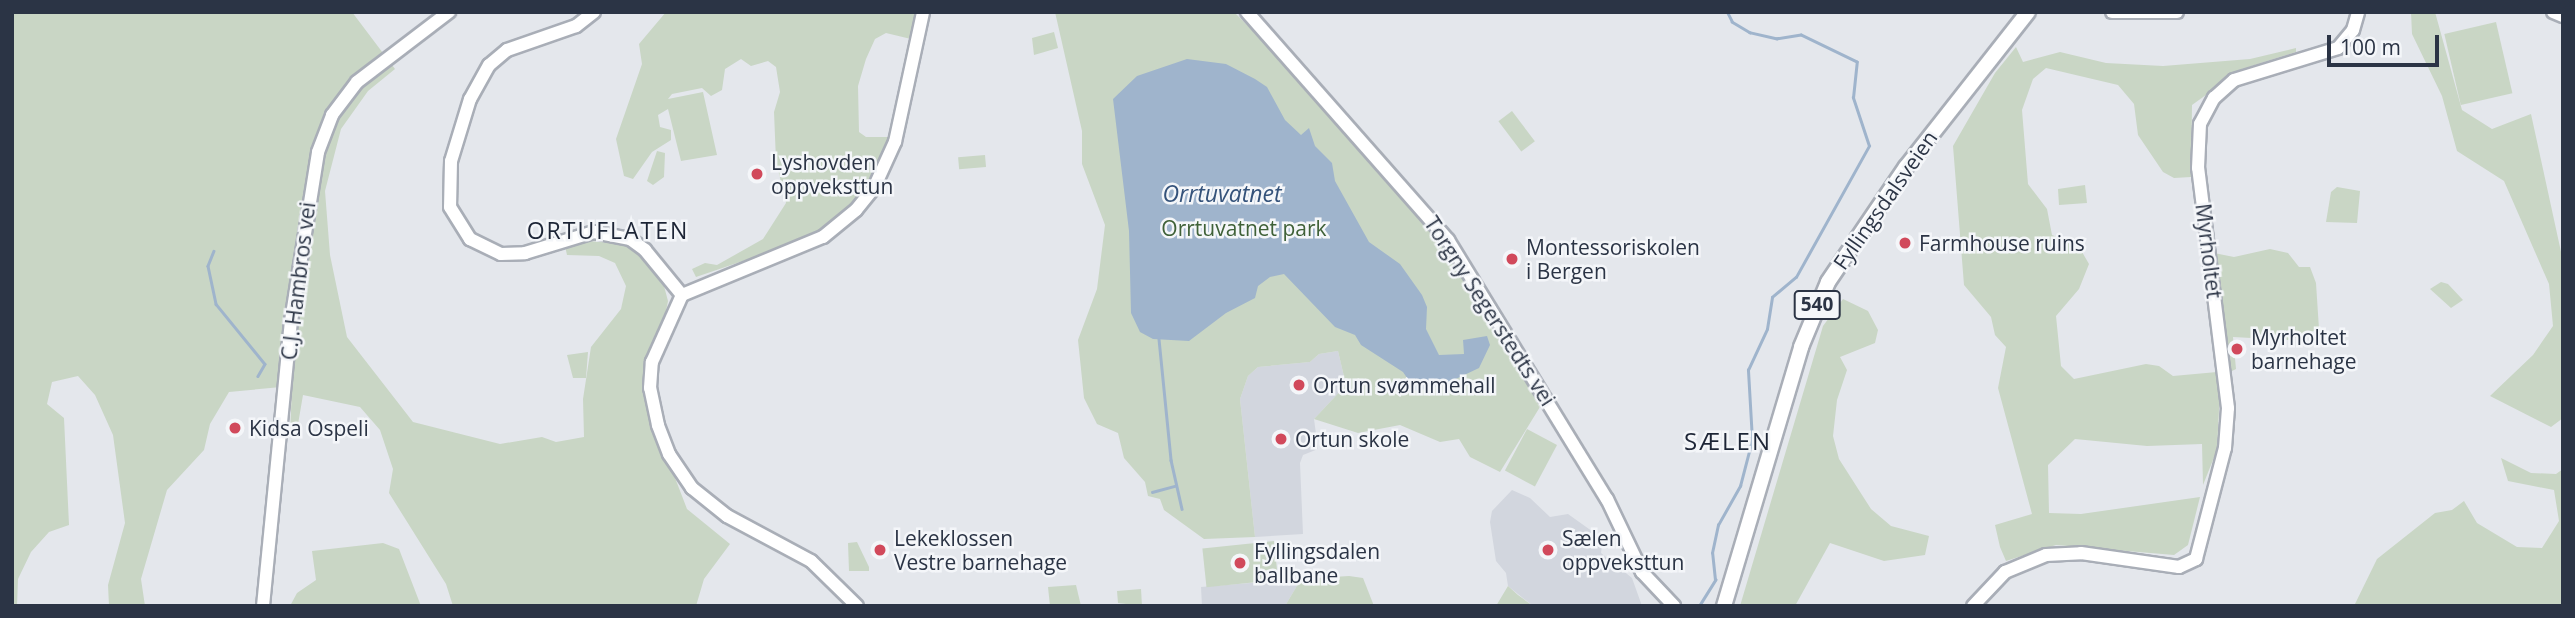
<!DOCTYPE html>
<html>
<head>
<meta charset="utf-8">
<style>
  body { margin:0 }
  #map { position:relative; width:2575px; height:618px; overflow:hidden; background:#e4e7ec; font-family:"Open Sans",sans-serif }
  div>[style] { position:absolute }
  .built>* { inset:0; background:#d2d6de }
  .green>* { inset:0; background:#c9d6c5; transform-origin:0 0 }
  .water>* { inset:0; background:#9fb4cc }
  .stream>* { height:2.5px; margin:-1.25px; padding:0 1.25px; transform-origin:1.25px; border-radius:1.25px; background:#9fb4cc }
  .roads { filter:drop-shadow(2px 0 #a9aeb7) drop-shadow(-2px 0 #a9aeb7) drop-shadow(0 2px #a9aeb7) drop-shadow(0 -2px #a9aeb7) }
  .secondary>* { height:12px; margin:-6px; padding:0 6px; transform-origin:6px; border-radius:6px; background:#fff }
  .primary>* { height:14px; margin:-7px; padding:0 7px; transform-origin:7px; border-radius:7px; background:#fff }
  .dots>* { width:19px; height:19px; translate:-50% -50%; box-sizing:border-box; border:4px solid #f4f6f9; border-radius:50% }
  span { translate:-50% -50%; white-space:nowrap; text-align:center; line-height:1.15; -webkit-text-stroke:5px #f4f6f9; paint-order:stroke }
  .shield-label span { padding:2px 5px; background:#f4f6f9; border:2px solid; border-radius:5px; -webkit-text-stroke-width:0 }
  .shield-label { font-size:19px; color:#2b3445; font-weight:700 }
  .poi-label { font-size:21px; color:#2b3445 }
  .left { translate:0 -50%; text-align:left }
  .street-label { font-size:21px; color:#2b3445 }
  .park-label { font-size:21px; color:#3f6138 }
  .water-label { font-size:23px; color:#34527a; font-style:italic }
  .neighbourhood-label { font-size:23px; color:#1d2536; letter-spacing:2px }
  .quarter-label { font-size:24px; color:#1d2536; letter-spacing:2px }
  .frame { position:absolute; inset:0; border:14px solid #2b3445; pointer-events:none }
  .scale { position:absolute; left:2327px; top:35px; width:112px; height:32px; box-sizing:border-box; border:4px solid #2b3445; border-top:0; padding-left:9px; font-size:21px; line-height:24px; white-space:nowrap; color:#2b3445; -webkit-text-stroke:5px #f4f6f9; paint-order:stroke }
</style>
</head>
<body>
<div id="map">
  <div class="built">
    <i style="clip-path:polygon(1338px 351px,1346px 385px,1314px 419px,1318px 449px,1303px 455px,1300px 463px,1303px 534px,1255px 537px,1240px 399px,1248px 376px,1258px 367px,1310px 362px,1319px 354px)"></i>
    <i style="clip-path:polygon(1512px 490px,1530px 498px,1550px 517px,1568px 514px,1603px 539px,1601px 553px,1632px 578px,1642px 606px,1533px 606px,1508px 586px,1506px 573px,1496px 561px,1490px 522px,1492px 511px)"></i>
    <i style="clip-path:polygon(1301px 579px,1285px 606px,1202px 606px,1201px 587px)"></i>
  </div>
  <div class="green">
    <i style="clip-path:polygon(12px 12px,352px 12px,395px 69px,368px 91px,341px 129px,325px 191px,330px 255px,347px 337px,413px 422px,500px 444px,542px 437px,556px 442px,584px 437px,583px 399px,591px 347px,621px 309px,626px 286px,615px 263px,599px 256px,567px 255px,565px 246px,588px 241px,613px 243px,626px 245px,640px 256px,664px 286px,668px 301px,647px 405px,687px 509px,730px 544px,704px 579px,696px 606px,453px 606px,446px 584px,389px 493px,393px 469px,380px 430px,360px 407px,303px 395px,296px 436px,290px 435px,292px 386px,229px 392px,210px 424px,204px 450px,167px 490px,141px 579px,145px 606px,109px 606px,108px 585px,125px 523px,113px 435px,95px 395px,78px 376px,52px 382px,47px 404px,64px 418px,69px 525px,49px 532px,31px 552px,18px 579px,17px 606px,12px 606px)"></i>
    <i style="clip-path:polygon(666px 12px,918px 12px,911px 39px,886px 33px,875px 39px,866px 59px,858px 86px,859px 132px,866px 137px,888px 137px,889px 144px,873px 176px,837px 221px,813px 237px,696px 277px,692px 269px,705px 263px,717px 265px,763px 239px,786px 203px,776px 161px,774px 112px,780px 92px,776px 67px,768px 61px,751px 66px,741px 59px,725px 69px,722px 90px,711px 96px,702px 88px,672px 94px,668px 99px,703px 92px,717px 155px,681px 161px,668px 109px,658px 115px,660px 127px,671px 130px,671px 140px,652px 152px,633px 179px,624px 176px,616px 139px,642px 64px,639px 44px)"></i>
    <i style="clip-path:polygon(1055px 12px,1234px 12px,1269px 47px,1443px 243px,1543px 402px,1500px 472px,1470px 457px,1459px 439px,1440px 442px,1400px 425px,1358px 433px,1314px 419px,1346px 385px,1338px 351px,1319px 354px,1310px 362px,1258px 367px,1248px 376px,1240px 399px,1255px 537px,1204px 539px,1164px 510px,1160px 499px,1148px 496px,1145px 482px,1124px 458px,1118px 433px,1097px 424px,1084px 398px,1078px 340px,1097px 289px,1105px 225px,1082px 164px,1082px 131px)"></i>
    <i style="clip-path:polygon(2411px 12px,2435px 12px,2462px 110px,2492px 129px,2531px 114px,2563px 261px,2563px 418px,2551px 427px,2490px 396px,2533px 355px,2553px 326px,2549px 284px,2504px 181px,2457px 151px,2442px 96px,2412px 34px)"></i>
    <i style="left:2496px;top:22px;width:73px;height:53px;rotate:77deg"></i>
    <i style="clip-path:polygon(1054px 32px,1058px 48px,1034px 55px,1032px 38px)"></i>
    <i style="clip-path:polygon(2016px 47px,2023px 62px,2060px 52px,2106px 63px,2163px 66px,2250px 59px,2296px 48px,2296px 52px,2242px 69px,2192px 105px,2191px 177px,2174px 178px,2163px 172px,2138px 135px,2134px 104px,2118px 85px,2046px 68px,2033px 79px,2022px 110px,2028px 184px,2047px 209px,2052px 235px,2078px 245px,2089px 264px,2079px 289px,2056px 316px,2061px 366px,2074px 379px,2146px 364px,2159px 366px,2173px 376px,2217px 372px,2220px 389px,2217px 450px,2203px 485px,2202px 444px,2147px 446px,2075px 439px,2048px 465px,2049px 513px,2081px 514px,2200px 497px,2188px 545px,2174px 555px,2056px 545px,2006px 561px,2000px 547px,1995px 525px,2032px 514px,1998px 388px,2006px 347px,1995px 335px,1991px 317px,1964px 285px,1953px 146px,1995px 73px)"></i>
    <i style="left:1512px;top:111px;width:38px;height:17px;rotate:53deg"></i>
    <i style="clip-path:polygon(657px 151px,665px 153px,664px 177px,653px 185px,647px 181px)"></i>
    <i style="left:985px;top:155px;width:12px;height:27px;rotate:85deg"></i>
    <i style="clip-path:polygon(2085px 185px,2087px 203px,2059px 205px,2058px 189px)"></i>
    <i style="clip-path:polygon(2337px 187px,2360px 191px,2357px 223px,2326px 222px,2331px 192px)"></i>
    <i style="clip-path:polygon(2270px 249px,2288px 253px,2299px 267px,2310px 267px,2316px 283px,2319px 329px,2288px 340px,2233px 337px,2236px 369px,2230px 372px,2214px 253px,2234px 257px)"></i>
    <i style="clip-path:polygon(2441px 282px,2448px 284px,2463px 300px,2451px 308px,2430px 289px)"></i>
    <i style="clip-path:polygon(1843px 299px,1868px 311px,1878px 330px,1875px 343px,1840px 357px,1847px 370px,1837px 400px,1833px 436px,1839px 459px,1871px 509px,1891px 526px,1929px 536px,1925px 555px,1884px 561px,1830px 543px,1795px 606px,1740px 606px,1823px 326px)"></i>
    <i style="clip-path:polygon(588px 352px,586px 378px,573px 378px,567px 355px)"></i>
    <i style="left:1527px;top:429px;width:34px;height:47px;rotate:28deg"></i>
    <i style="clip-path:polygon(2501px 458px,2531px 473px,2556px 474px,2563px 469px,2563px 606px,2354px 606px,2377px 559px,2435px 513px,2452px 510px,2464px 501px,2477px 523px,2517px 547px,2542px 548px,2559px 521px,2554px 490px,2508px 481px)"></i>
    <i style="left:1274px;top:541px;width:39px;height:72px;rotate:84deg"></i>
    <i style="clip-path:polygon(857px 542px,869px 567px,869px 571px,849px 571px,848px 543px)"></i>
    <i style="clip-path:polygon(383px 543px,399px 549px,421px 606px,290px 606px,297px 593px,316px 580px,312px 551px)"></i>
    <i style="clip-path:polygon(1349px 576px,1363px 578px,1374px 606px,1285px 606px,1301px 579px)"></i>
    <i style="clip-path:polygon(1076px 585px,1081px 606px,1050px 606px,1048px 587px)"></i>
    <i style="clip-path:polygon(1508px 586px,1518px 595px,1533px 606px,1496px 606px)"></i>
    <i style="clip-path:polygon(1141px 589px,1142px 606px,1118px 603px,1117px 591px)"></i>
  </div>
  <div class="water">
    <i style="clip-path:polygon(1187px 59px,1226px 64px,1255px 79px,1267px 87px,1285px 120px,1301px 135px,1309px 128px,1315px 146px,1332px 163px,1335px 181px,1369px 242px,1400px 264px,1422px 295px,1427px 307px,1426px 329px,1439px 355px,1464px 354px,1463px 340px,1487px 336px,1490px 345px,1479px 368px,1443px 385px,1416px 391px,1403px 372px,1361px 345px,1355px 335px,1335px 327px,1284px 274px,1270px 277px,1258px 286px,1255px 298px,1226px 313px,1189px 341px,1153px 339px,1140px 332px,1131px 313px,1129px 231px,1113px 99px,1137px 76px)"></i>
  </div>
  <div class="stream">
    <i style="left:214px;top:251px;width:16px;rotate:112deg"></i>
    <i style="left:208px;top:266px;width:39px;rotate:78deg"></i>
    <i style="left:216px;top:304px;width:77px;rotate:50.8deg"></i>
    <i style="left:265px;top:364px;width:14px;rotate:120deg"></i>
    <i style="left:1159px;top:339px;width:122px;rotate:84.3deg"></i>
    <i style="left:1171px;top:460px;width:50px;rotate:77.3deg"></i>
    <i style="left:1152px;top:492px;width:24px;rotate:-15deg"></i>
    <i style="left:1699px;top:606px;width:31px;rotate:-58deg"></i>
    <i style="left:1715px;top:580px;width:27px;rotate:-96deg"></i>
    <i style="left:1712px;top:553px;width:29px;rotate:-78deg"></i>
    <i style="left:1718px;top:525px;width:45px;rotate:-60.6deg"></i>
    <i style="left:1740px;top:486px;width:48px;rotate:-75.4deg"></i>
    <i style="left:1752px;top:440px;width:70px;rotate:-93.3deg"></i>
    <i style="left:1748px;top:370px;width:45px;rotate:-65.1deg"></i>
    <i style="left:1767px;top:329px;width:32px;rotate:-81deg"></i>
    <i style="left:1772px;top:297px;width:31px;rotate:-40deg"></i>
    <i style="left:1796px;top:277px;width:150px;rotate:-60.9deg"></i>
    <i style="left:1869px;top:146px;width:51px;rotate:-108.4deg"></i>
    <i style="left:1853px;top:98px;width:36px;rotate:-84deg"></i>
    <i style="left:1857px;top:62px;width:62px;rotate:-154.3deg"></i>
    <i style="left:1801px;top:35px;width:24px;rotate:171deg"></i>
    <i style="left:1777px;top:39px;width:28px;rotate:-167deg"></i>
    <i style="left:1750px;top:33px;width:21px;rotate:-149deg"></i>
    <i style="left:1732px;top:22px;width:11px;rotate:-117deg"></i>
  </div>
  <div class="roads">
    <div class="secondary">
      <i style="left:594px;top:12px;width:23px;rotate:142deg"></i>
      <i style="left:576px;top:26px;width:73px;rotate:160.8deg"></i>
      <i style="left:507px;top:50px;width:23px;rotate:140deg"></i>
      <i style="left:489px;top:65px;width:39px;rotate:119deg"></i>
      <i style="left:470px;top:99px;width:65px;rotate:107deg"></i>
      <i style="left:451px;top:161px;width:46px;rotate:91.2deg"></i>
      <i style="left:450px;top:207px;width:38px;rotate:58deg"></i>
      <i style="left:470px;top:239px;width:34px;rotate:26deg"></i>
      <i style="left:501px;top:254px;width:24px;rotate:-2deg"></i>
      <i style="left:525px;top:253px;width:72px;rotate:-16.9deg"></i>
      <i style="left:594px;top:232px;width:37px;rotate:11deg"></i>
      <i style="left:630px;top:239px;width:19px;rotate:36deg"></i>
      <i style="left:645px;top:250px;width:58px;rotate:50.6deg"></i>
      <i style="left:1247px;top:12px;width:304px;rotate:48.6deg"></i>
      <i style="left:1448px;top:240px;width:304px;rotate:58.5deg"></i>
      <i style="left:1607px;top:499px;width:81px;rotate:64.4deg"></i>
      <i style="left:1642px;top:572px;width:47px;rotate:46.7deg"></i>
      <i style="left:2112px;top:12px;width:65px"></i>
      <i style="left:2553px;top:12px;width:11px;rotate:22deg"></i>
      <i style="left:263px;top:606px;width:286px;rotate:-84.4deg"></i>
      <i style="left:291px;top:321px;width:171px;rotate:-80.9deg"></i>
      <i style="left:318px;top:152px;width:40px;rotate:-69deg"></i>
      <i style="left:332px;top:115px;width:41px;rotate:-52.9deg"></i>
      <i style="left:357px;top:82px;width:116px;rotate:-37.3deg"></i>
      <i style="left:857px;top:606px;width:64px;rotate:-135.6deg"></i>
      <i style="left:811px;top:561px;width:95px;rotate:-151.8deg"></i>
      <i style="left:727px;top:516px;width:45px;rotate:-141.3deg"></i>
      <i style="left:692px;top:488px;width:41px;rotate:-124.1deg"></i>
      <i style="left:669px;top:454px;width:31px;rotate:-111deg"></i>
      <i style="left:658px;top:425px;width:38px;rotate:-102deg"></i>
      <i style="left:650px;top:388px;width:26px;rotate:-86deg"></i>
      <i style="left:652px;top:362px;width:73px;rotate:-65.9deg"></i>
      <i style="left:682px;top:295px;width:152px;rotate:-22.4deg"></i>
      <i style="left:823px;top:237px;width:43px;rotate:-39.3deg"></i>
      <i style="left:856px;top:210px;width:28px;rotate:-51deg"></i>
      <i style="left:874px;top:188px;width:51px;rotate:-65.5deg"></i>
      <i style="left:895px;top:142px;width:133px;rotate:-77.8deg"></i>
      <i style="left:1973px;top:606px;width:47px;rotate:-46.7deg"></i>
      <i style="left:2005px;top:572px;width:44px;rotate:-22.5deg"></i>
      <i style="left:2046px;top:555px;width:35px;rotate:-3deg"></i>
      <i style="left:2081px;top:553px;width:99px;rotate:8.1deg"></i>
      <i style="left:2179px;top:567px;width:19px;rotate:-25deg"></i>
      <i style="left:2196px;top:559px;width:115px;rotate:-75.4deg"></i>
      <i style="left:2225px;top:448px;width:40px;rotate:-85.7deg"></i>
      <i style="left:2228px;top:408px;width:242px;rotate:-97.1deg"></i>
      <i style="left:2198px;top:168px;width:44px;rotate:-87.4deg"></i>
      <i style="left:2200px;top:124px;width:30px;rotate:-62deg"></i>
      <i style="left:2214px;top:98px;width:27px;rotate:-42deg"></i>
      <i style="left:2234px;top:80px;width:109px;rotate:-17.1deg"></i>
      <i style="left:2338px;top:48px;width:23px;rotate:-50deg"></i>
      <i style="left:2353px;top:30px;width:19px;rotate:-74deg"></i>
    </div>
    <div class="primary">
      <i style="left:1724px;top:606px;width:270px;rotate:-73.4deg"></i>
      <i style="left:1801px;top:347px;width:70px;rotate:-67.4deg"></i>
      <i style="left:1828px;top:282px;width:139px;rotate:-55.9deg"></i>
      <i style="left:1906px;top:167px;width:197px;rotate:-51.8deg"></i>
    </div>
  </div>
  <div class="dots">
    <i style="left:757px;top:174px;background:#d1495b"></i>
    <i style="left:1905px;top:243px;background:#d1495b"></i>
    <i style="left:1512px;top:259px;background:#d1495b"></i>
    <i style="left:2237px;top:349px;background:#d1495b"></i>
    <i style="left:1299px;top:385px;background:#d1495b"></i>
    <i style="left:235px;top:428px;background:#d1495b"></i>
    <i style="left:1281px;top:439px;background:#d1495b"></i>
    <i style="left:880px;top:550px;background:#d1495b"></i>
    <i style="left:1548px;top:550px;background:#d1495b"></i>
    <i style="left:1240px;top:563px;background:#d1495b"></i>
  </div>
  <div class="shield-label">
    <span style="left:1817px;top:305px">540</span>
  </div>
  <div class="poi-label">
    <span class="left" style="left:771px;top:174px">Lyshovden<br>oppveksttun</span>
    <span class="left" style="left:1919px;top:243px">Farmhouse ruins</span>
    <span class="left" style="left:1526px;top:259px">Montessoriskolen<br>i Bergen</span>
    <span class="left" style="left:2251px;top:349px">Myrholtet<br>barnehage</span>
    <span class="left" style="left:1313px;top:385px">Ortun svømmehall</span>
    <span class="left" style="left:249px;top:428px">Kidsa Ospeli</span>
    <span class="left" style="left:1295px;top:439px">Ortun skole</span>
    <span class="left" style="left:894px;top:550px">Lekeklossen<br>Vestre barnehage</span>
    <span class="left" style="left:1562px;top:550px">Sælen<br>oppveksttun</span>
    <span class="left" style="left:1254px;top:563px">Fyllingsdalen<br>ballbane</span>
  </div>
  <div class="street-label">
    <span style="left:1885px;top:200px;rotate:-55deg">Fyllingsdalsveien</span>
    <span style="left:2209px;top:251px;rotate:83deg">Myrholtet</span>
    <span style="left:298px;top:281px;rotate:-83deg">C.J. Hambros vei</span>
    <span style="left:1490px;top:311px;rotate:57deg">Torgny Segerstedts vei</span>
  </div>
  <div class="park-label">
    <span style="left:1244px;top:228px">Orrtuvatnet park</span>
  </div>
  <div class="water-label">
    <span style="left:1222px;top:193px">Orrtuvatnet</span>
  </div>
  <div class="neighbourhood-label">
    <span style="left:608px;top:230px">ORTUFLATEN</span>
  </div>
  <div class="quarter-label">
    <span style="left:1728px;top:441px">SÆLEN</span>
  </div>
  <div class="frame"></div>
  <div class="scale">100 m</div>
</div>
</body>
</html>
